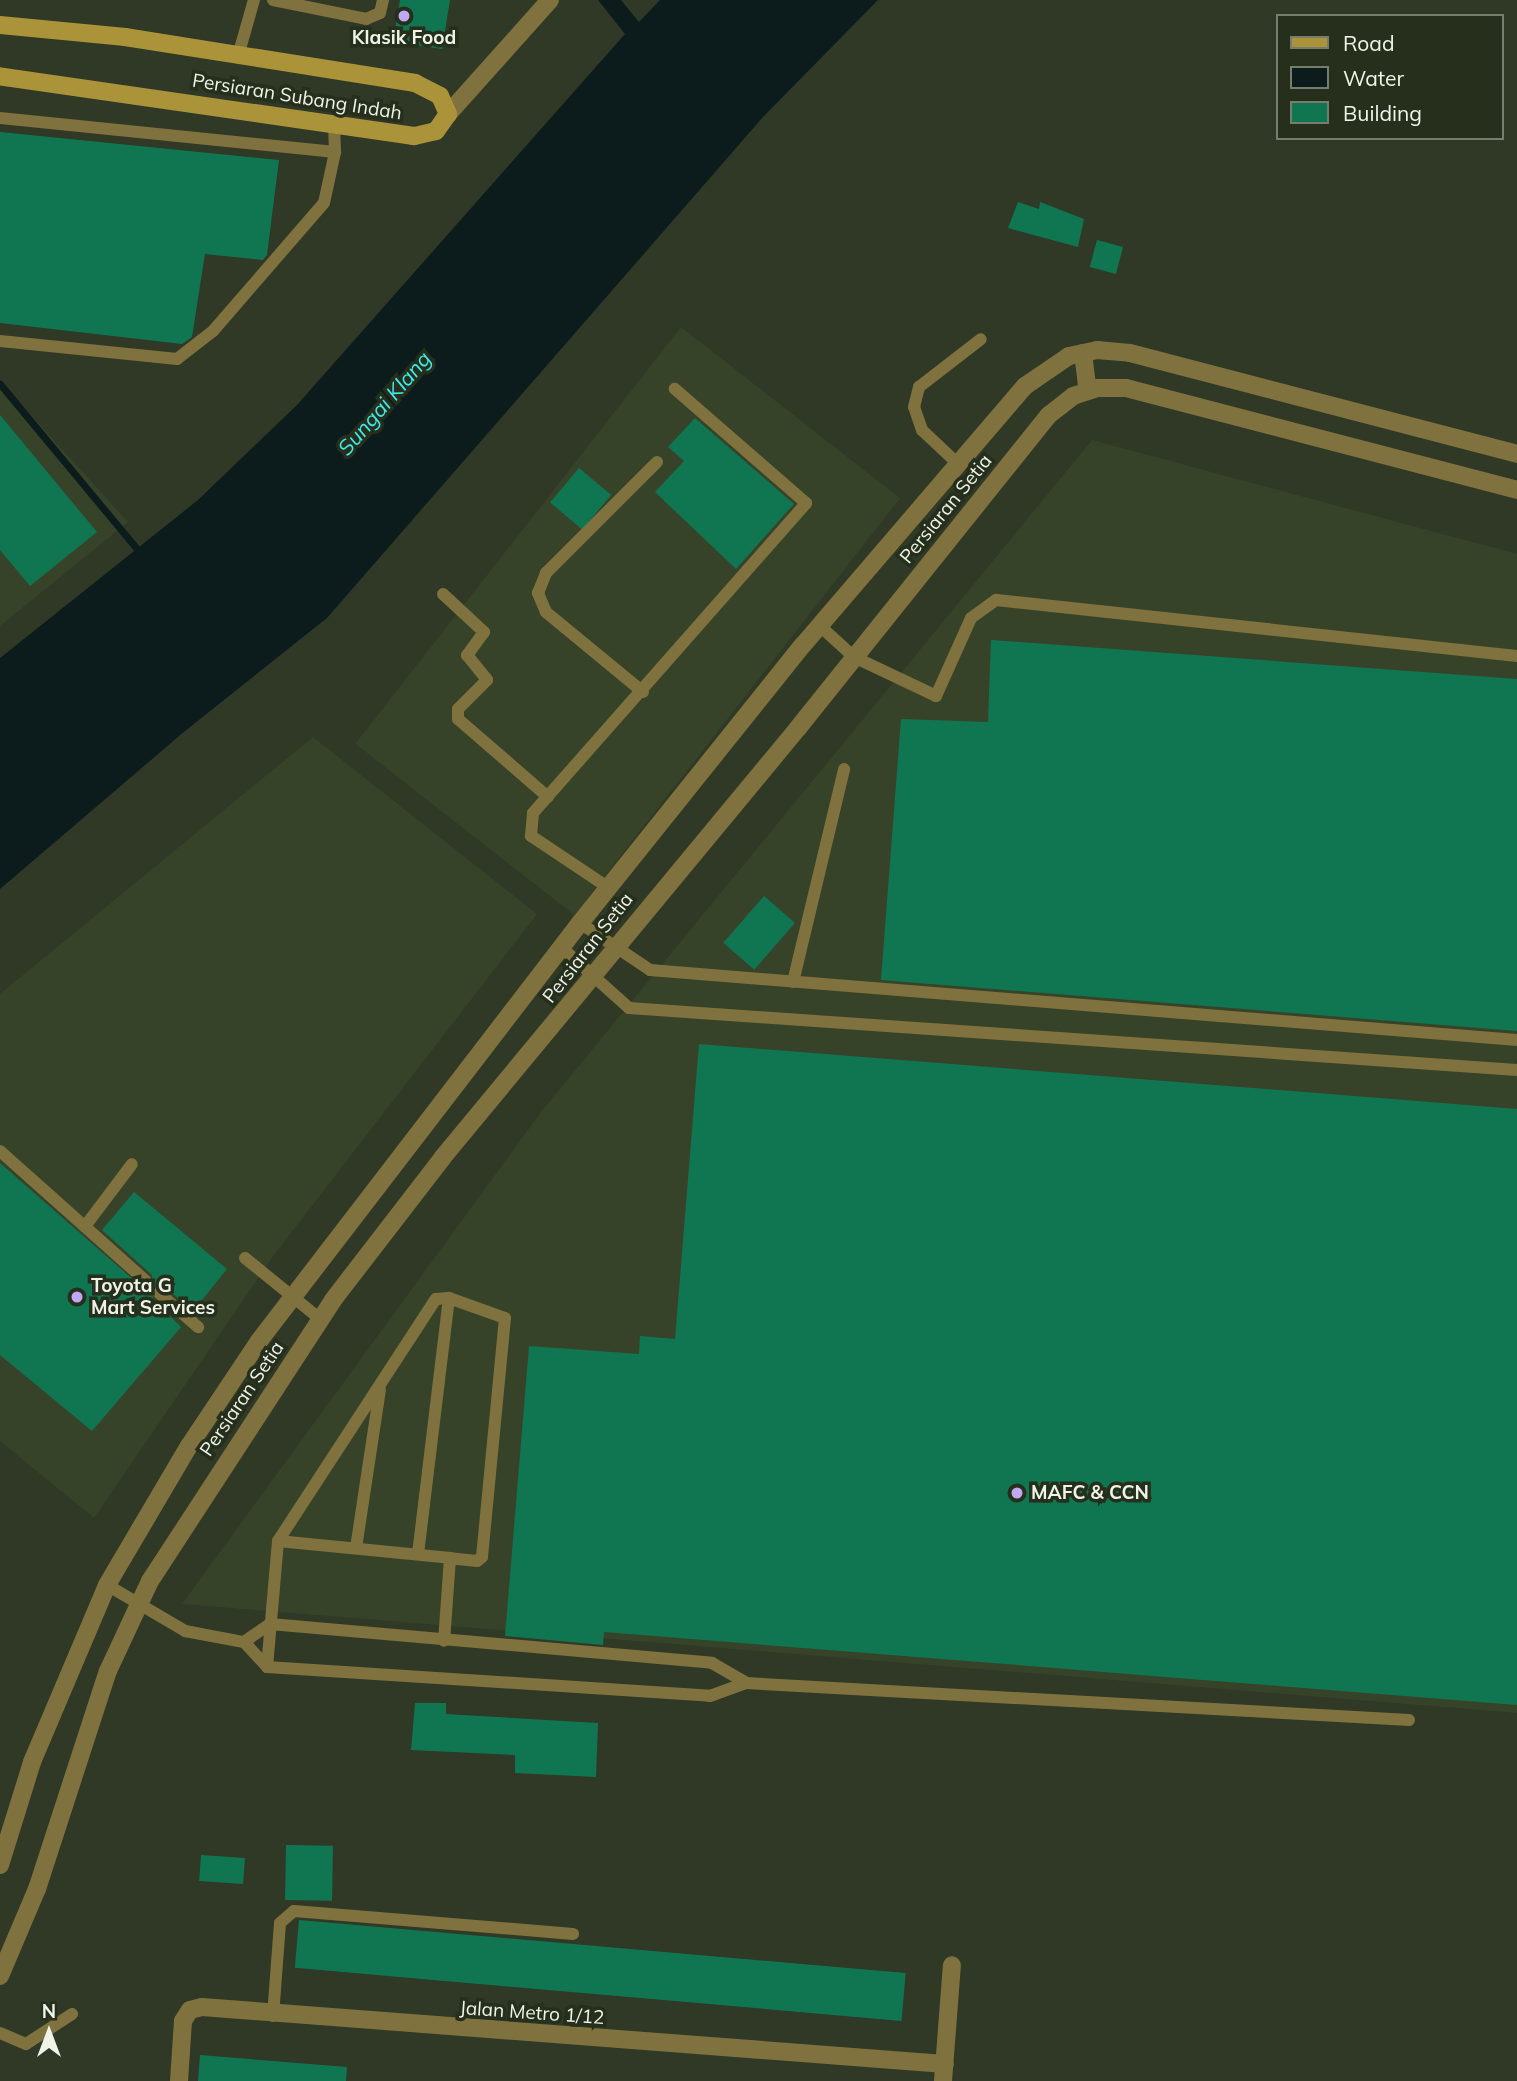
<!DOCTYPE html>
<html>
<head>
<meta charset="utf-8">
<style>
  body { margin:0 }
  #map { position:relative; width:1517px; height:2081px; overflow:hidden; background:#303826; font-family:Mulish,sans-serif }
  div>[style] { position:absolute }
  .built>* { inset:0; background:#374329; transform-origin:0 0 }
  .water>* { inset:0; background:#0c1c1c }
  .stream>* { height:7px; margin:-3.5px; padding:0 3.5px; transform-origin:3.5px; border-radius:3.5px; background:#0c1c1c }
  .building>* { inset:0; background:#107652; transform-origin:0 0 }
  .service>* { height:12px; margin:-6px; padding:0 6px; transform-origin:6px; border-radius:6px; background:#80723e }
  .minor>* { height:18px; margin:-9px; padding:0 9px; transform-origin:9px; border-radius:9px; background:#80723e }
  .tertiary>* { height:18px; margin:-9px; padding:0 9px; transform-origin:9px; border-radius:9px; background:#80723e }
  .secondary>* { height:18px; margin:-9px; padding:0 9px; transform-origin:9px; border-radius:9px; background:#ab933a }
  .dots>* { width:19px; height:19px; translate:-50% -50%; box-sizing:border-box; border:4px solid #262e1c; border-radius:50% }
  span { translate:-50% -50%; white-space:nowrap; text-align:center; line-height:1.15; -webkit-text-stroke:7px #262e1c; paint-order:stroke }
  .poi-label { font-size:19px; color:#eef4e8; font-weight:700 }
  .left { translate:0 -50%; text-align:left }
  .street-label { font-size:19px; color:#eef4e8 }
  .water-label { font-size:21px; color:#3eebee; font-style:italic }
  .legend { position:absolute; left:1276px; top:14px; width:228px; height:126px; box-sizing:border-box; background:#262e1c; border:2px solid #767d6e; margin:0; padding:9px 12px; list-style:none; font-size:21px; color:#eef4e8 }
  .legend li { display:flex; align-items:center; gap:14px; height:35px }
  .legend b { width:35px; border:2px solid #767d6e }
  .north { position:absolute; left:14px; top:1997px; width:70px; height:70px; -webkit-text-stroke:5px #262e1c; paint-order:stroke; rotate:0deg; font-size:19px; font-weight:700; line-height:28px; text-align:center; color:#eef4e8 }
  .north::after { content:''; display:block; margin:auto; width:24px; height:32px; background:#eef4e8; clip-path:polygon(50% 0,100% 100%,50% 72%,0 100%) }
</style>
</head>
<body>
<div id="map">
  <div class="built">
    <i style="left:681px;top:327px;width:278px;height:529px;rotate:38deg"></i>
    <i style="clip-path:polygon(0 381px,128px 522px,0 626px)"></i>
    <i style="clip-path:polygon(1092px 440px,1517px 554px,1517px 1713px,182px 1604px,541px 1112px)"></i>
    <i style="clip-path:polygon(313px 737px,537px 914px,274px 1255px,94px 1518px,0 1441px,0 994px)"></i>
  </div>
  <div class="water">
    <i style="clip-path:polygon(598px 0,621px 0,639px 22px,660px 0,878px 0,763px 117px,327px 618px,185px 731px,0 889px,0 658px,198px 500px,297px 405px,625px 34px)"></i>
  </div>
  <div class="stream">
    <i style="left:0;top:384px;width:224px;rotate:50.3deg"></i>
  </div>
  <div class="building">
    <i style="clip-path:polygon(400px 0,450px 0,442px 49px,393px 42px)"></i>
    <i style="clip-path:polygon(0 132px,279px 160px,267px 255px,263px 260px,205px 254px,192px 337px,182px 344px,0 323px)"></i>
    <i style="clip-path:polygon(1018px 202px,1039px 209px,1040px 202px,1084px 219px,1078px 247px,1008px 228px)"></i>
    <i style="left:1097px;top:240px;width:27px;height:28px;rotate:15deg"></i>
    <i style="clip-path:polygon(0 415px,97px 532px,30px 586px,0 550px)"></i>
    <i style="clip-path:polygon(695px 418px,794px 504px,736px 569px,655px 492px,684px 461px,668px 447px)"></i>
    <i style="left:579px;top:468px;width:42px;height:45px;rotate:40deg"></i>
    <i style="clip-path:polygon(991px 640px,1517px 679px,1517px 1031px,881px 980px,901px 719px,988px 722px)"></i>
    <i style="left:764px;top:896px;width:41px;height:62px;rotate:41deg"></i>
    <i style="clip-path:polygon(699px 1044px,1517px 1109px,1517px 1705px,604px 1632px,603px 1645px,505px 1636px,529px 1346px,639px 1354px,640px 1336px,675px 1339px)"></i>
    <i style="clip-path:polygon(0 1163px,144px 1289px,153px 1286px,152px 1275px,102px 1230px,134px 1192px,227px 1269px,193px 1311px,164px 1286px,152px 1288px,153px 1299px,181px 1327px,92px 1431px,0 1355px)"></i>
    <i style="clip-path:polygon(415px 1703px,446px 1703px,446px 1714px,598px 1723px,596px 1777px,515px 1773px,515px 1755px,411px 1750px)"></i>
    <i style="left:286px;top:1845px;width:47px;height:55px;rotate:1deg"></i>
    <i style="left:201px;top:1855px;width:44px;height:26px;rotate:4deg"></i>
    <i style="left:299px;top:1920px;width:609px;height:48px;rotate:5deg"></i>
    <i style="clip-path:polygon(200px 2055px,347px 2067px,346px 2081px,198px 2081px)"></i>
  </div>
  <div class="service">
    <i style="left:273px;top:0;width:95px;rotate:11.5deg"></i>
    <i style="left:366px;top:19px;width:15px;rotate:-23deg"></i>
    <i style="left:380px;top:13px;width:13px;rotate:-77deg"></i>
    <i style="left:238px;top:56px;width:58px;rotate:-74.1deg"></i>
    <i style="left:0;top:118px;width:337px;rotate:5.8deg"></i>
    <i style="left:335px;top:152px;width:28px;rotate:-92deg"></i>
    <i style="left:0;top:341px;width:178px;rotate:5.8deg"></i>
    <i style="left:177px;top:359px;width:46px;rotate:-37.9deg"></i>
    <i style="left:213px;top:331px;width:169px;rotate:-49.1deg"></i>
    <i style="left:324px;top:203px;width:52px;rotate:-77.8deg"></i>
    <i style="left:957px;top:463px;width:48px;rotate:-136.7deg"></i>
    <i style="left:922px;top:430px;width:24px;rotate:-109deg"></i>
    <i style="left:914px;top:407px;width:21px;rotate:-76deg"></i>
    <i style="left:919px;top:387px;width:78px;rotate:-37.7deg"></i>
    <i style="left:443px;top:594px;width:56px;rotate:42.8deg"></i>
    <i style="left:484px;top:632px;width:29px;rotate:126deg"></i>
    <i style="left:467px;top:655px;width:32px;rotate:51deg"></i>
    <i style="left:487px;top:680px;width:41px;rotate:135deg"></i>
    <i style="left:458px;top:709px;width:10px;rotate:90deg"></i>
    <i style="left:458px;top:719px;width:119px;rotate:40.9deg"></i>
    <i style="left:820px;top:626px;width:46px;rotate:42.4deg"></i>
    <i style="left:854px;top:657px;width:91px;rotate:25.4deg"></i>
    <i style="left:936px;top:696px;width:85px;rotate:-65.8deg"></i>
    <i style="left:971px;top:618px;width:31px;rotate:-36deg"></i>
    <i style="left:996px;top:600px;width:524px;rotate:6.13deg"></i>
    <i style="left:643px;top:692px;width:126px;rotate:-140.5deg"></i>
    <i style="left:546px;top:612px;width:21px;rotate:-113deg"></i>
    <i style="left:538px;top:593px;width:22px;rotate:-68deg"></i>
    <i style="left:546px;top:573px;width:157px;rotate:-45deg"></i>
    <i style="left:609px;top:888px;width:94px;rotate:-146.3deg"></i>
    <i style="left:531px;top:836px;width:23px;rotate:-85deg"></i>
    <i style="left:533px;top:813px;width:413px;rotate:-48.6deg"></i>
    <i style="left:806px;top:503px;width:174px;rotate:-139deg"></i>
    <i style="left:580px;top:923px;width:84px;rotate:33.9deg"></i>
    <i style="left:650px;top:970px;width:870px;rotate:4.62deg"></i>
    <i style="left:561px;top:947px;width:91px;rotate:41.9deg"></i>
    <i style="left:629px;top:1008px;width:890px;rotate:3.99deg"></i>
    <i style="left:793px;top:982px;width:219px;rotate:-76.5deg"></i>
    <i style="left:0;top:1151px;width:195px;rotate:41.7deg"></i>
    <i style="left:86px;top:1225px;width:76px;rotate:-53deg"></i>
    <i style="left:245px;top:1258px;width:97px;rotate:39.1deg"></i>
    <i style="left:159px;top:1293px;width:52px;rotate:41.1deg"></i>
    <i style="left:278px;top:1541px;width:173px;rotate:5.6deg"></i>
    <i style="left:356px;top:1548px;width:160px;rotate:-81.4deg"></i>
    <i style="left:418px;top:1554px;width:258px;rotate:-83.1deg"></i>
    <i style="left:107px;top:1585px;width:91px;rotate:30.5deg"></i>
    <i style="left:185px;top:1631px;width:60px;rotate:10.6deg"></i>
    <i style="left:244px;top:1642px;width:34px;rotate:47deg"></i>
    <i style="left:267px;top:1667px;width:444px;rotate:3.7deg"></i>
    <i style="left:710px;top:1696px;width:38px;rotate:-20deg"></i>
    <i style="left:746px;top:1683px;width:664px;rotate:3.19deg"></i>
    <i style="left:244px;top:1642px;width:32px;rotate:-35deg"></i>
    <i style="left:270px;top:1624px;width:444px;rotate:5deg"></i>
    <i style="left:712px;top:1663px;width:39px;rotate:30deg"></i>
    <i style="left:267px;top:1667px;width:126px;rotate:-85deg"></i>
    <i style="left:278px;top:1541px;width:289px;rotate:-56.9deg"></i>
    <i style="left:436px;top:1299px;width:13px;rotate:-4deg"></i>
    <i style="left:449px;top:1298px;width:59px;rotate:19.7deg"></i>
    <i style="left:505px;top:1318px;width:240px;rotate:95.5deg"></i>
    <i style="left:482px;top:1557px;width:6px;rotate:141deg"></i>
    <i style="left:477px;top:1561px;width:27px;rotate:-174deg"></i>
    <i style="left:450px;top:1558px;width:83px;rotate:94.1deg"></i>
    <i style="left:273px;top:2016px;width:93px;rotate:-85.7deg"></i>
    <i style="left:280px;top:1923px;width:18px;rotate:-41deg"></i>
    <i style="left:294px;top:1911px;width:280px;rotate:4.7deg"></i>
    <i style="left:0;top:2033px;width:28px;rotate:23deg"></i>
    <i style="left:26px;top:2044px;width:55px;rotate:-33.1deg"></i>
  </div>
  <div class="minor">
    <i style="left:179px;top:2081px;width:60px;rotate:-86.2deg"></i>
    <i style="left:183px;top:2021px;width:13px;rotate:-58deg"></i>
    <i style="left:190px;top:2010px;width:12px;rotate:-14deg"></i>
    <i style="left:202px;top:2007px;width:745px;rotate:4.39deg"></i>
    <i style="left:943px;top:2081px;width:116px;rotate:-85.6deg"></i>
  </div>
  <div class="tertiary">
    <i style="left:448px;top:114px;width:153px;rotate:-48.2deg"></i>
    <i style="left:1083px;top:353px;width:38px;rotate:83deg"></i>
    <i style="left:0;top:1865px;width:108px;rotate:-72.7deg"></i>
    <i style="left:32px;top:1762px;width:192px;rotate:-67deg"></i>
    <i style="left:107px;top:1585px;width:161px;rotate:-59.5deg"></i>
    <i style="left:189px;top:1446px;width:126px;rotate:-56.3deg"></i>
    <i style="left:259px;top:1341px;width:527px;rotate:-52.48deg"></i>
    <i style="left:580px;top:923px;width:356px;rotate:-51.3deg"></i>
    <i style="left:803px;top:645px;width:341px;rotate:-49.4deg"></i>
    <i style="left:1025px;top:386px;width:53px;rotate:-34.3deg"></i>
    <i style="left:1069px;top:356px;width:29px;rotate:-12deg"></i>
    <i style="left:1097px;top:350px;width:33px;rotate:5deg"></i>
    <i style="left:1130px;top:353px;width:400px;rotate:14.6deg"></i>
    <i style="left:0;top:1976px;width:95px;rotate:-67deg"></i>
    <i style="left:37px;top:1889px;width:229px;rotate:-72deg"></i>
    <i style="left:108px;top:1671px;width:99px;rotate:-65deg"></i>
    <i style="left:150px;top:1581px;width:335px;rotate:-56.9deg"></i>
    <i style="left:333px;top:1300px;width:180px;rotate:-52.4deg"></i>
    <i style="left:443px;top:1157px;width:557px;rotate:-50.39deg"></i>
    <i style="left:798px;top:728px;width:401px;rotate:-51.3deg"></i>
    <i style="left:1049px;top:415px;width:31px;rotate:-38deg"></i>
    <i style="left:1073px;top:396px;width:25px;rotate:-18deg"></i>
    <i style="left:1097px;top:388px;width:29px"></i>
    <i style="left:1126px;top:388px;width:404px;rotate:14.6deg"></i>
  </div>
  <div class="secondary">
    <i style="left:0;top:25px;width:126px;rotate:5.5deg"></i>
    <i style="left:125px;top:37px;width:294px;rotate:9deg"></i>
    <i style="left:415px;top:83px;width:28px;rotate:27deg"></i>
    <i style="left:440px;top:96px;width:20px;rotate:66deg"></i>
    <i style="left:448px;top:114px;width:21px;rotate:125deg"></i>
    <i style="left:436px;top:131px;width:23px;rotate:167deg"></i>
    <i style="left:414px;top:136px;width:418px;rotate:-171.8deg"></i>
  </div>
  <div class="dots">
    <i style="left:404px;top:16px;background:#c0a8f3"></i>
    <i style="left:77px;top:1297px;background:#c0a8f3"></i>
    <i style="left:1017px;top:1493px;background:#c0a8f3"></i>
  </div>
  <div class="poi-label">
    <span style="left:404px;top:38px">Klasik Food</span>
    <span class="left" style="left:91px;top:1297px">Toyota G<br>Mart Services</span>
    <span class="left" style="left:1031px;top:1493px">MAFC &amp; CCN</span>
  </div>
  <div class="street-label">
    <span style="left:297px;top:97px;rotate:9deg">Persiaran Subang Indah</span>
    <span style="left:946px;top:509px;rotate:-51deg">Persiaran Setia</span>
    <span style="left:588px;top:948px;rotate:-52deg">Persiaran Setia</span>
    <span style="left:242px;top:1399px;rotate:-56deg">Persiaran Setia</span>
    <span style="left:532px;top:2013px;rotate:4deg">Jalan Metro 1/12</span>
  </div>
  <div class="water-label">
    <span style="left:384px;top:403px;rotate:-49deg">Sungai Klang</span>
  </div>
  <ul class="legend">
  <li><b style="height:9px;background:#ab933a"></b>Road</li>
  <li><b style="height:19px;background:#0c1c1c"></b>Water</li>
  <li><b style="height:19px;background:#107652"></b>Building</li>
  </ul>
  <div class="north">N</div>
</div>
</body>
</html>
